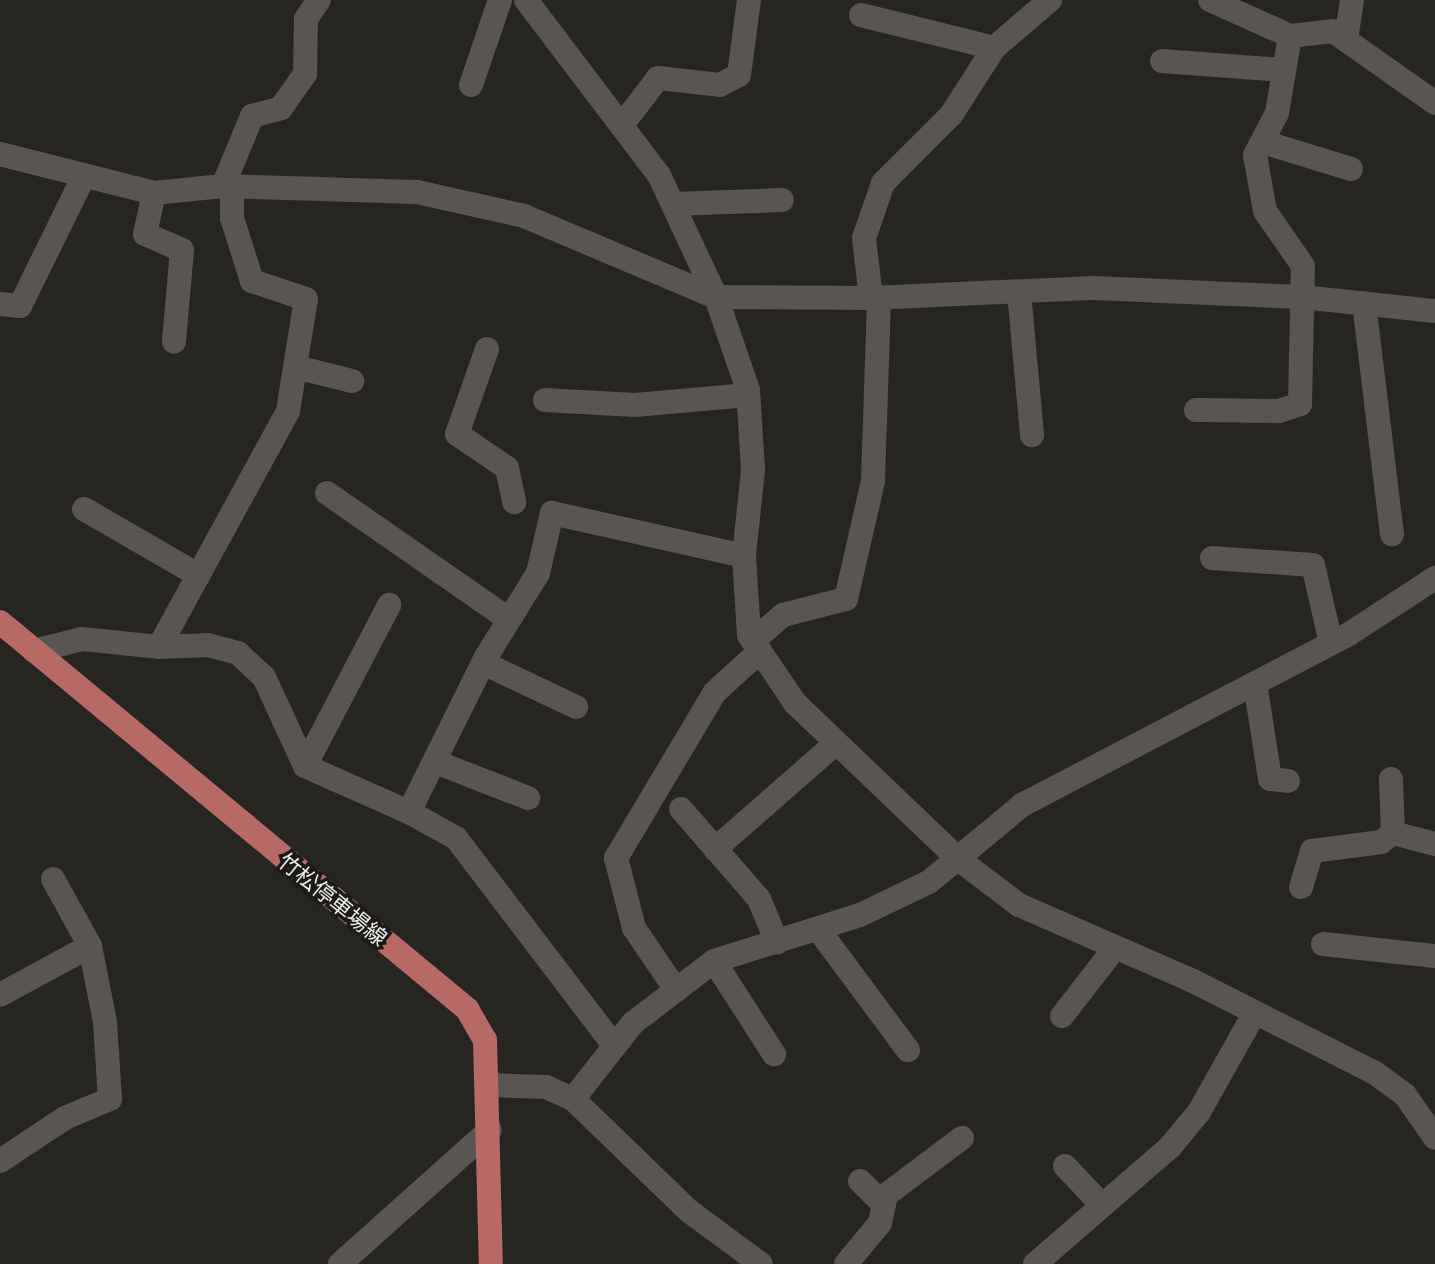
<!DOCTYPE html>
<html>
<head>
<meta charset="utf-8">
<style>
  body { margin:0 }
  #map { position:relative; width:1435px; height:1264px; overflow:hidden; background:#272520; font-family:Ubuntu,"Noto Sans JP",sans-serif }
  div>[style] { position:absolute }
  .minor>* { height:24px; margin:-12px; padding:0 12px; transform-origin:12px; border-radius:12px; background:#595651 }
  .major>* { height:24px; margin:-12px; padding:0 12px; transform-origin:12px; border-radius:12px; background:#b76965 }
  span { translate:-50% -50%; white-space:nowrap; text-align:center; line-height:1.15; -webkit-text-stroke:7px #1d1b17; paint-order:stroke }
  .street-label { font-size:22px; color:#eeece9 }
</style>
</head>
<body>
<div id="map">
  <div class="minor">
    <i style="left:526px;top:0;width:220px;rotate:52.8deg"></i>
    <i style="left:659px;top:175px;width:135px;rotate:65deg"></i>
    <i style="left:716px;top:297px;width:98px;rotate:71deg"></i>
    <i style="left:748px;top:390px;width:80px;rotate:86.4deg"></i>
    <i style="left:753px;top:470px;width:86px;rotate:96deg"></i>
    <i style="left:744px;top:556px;width:79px;rotate:86.4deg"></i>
    <i style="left:749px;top:635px;width:82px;rotate:55.9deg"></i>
    <i style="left:795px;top:703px;width:224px;rotate:43.7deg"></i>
    <i style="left:957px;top:858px;width:78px;rotate:37.2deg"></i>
    <i style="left:1019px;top:905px;width:190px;rotate:23.6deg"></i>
    <i style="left:1193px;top:981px;width:204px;rotate:26.8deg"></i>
    <i style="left:1375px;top:1073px;width:37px;rotate:36deg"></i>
    <i style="left:1405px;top:1095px;width:52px;rotate:55.1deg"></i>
    <i style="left:1210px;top:0;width:88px;rotate:24.2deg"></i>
    <i style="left:1290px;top:36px;width:43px;rotate:-6.6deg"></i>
    <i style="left:1333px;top:31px;width:125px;rotate:35.2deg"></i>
    <i style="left:861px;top:15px;width:137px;rotate:13.9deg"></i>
    <i style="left:1346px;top:40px;width:40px;rotate:-81.5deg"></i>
    <i style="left:1162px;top:61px;width:120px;rotate:4.3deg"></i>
    <i style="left:471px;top:85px;width:90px;rotate:-71.2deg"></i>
    <i style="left:622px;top:125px;width:59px;rotate:-52.5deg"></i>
    <i style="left:658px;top:78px;width:62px;rotate:6.4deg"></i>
    <i style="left:720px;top:85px;width:21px;rotate:-28deg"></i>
    <i style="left:739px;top:75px;width:76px;rotate:-82.4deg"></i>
    <i style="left:1263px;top:142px;width:92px;rotate:17.1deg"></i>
    <i style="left:0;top:154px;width:159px;rotate:14.2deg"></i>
    <i style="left:154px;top:193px;width:69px;rotate:-5.8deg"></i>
    <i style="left:223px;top:186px;width:194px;rotate:1.8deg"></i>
    <i style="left:417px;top:192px;width:110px;rotate:12.6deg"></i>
    <i style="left:524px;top:216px;width:208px;rotate:22.9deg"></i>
    <i style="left:716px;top:297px;width:155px;rotate:0.4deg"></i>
    <i style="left:871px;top:298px;width:223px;rotate:-2.6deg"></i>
    <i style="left:1094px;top:288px;width:208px;rotate:2.5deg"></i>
    <i style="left:1302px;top:297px;width:134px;rotate:6deg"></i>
    <i style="left:223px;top:186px;width:76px;rotate:-67.5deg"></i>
    <i style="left:252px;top:116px;width:30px;rotate:-15deg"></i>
    <i style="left:281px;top:108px;width:42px;rotate:-54.8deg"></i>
    <i style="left:305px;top:74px;width:55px;rotate:-89deg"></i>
    <i style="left:306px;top:19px;width:23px;rotate:-56deg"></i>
    <i style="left:154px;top:193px;width:42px;rotate:102.4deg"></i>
    <i style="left:145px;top:234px;width:40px;rotate:23.4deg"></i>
    <i style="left:182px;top:250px;width:92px;rotate:95deg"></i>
    <i style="left:673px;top:204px;width:109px;rotate:-2.1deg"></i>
    <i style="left:1019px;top:292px;width:144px;rotate:84.8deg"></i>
    <i style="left:871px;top:298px;width:60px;rotate:-96.7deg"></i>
    <i style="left:864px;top:238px;width:58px;rotate:-70.9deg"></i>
    <i style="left:883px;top:183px;width:96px;rotate:-45deg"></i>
    <i style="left:951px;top:115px;width:80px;rotate:-57.3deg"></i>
    <i style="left:994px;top:48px;width:74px;rotate:-40.6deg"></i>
    <i style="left:1364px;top:303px;width:233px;rotate:83.1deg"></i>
    <i style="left:0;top:304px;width:20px;rotate:6deg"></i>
    <i style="left:20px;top:306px;width:145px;rotate:-63.8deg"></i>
    <i style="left:487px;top:349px;width:90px;rotate:109.4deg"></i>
    <i style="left:457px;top:434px;width:60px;rotate:34.2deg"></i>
    <i style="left:507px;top:468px;width:35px;rotate:78deg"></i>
    <i style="left:296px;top:367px;width:58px;rotate:14deg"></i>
    <i style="left:545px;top:400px;width:90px;rotate:3.2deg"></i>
    <i style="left:635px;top:405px;width:113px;rotate:-5.1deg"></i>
    <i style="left:1196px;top:410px;width:83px;rotate:0.7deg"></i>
    <i style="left:1279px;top:411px;width:22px;rotate:-18deg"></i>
    <i style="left:1300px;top:404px;width:138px;rotate:-88.8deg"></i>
    <i style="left:1303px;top:266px;width:67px;rotate:-124.6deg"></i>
    <i style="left:1265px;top:211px;width:57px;rotate:-100.1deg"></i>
    <i style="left:1255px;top:155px;width:47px;rotate:-62.4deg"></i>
    <i style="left:1277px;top:113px;width:78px;rotate:-80.4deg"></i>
    <i style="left:327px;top:493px;width:221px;rotate:34.8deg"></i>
    <i style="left:84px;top:509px;width:132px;rotate:30.1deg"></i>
    <i style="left:1212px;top:558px;width:101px;rotate:4deg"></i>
    <i style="left:1313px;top:565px;width:80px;rotate:77deg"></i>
    <i style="left:753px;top:641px;width:40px;rotate:-41deg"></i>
    <i style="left:783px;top:615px;width:65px;rotate:-14.3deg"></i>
    <i style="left:846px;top:599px;width:121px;rotate:-77.1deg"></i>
    <i style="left:873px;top:481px;width:183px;rotate:-88.1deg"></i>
    <i style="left:159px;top:647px;width:49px;rotate:-2.3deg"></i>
    <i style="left:208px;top:645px;width:31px;rotate:15deg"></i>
    <i style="left:238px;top:653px;width:35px;rotate:43deg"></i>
    <i style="left:264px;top:677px;width:98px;rotate:65.3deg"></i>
    <i style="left:305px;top:766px;width:114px;rotate:23.9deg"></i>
    <i style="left:409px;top:812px;width:173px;rotate:-63.6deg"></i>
    <i style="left:486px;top:657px;width:99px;rotate:-58.2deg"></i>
    <i style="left:538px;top:573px;width:62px;rotate:-76.9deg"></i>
    <i style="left:552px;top:513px;width:197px;rotate:12.6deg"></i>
    <i style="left:34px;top:651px;width:49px;rotate:-14deg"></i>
    <i style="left:82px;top:639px;width:77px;rotate:5.9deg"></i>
    <i style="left:159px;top:647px;width:269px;rotate:-61.3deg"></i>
    <i style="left:288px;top:411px;width:113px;rotate:-80.9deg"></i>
    <i style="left:306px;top:299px;width:57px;rotate:-161.6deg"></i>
    <i style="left:252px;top:281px;width:66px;rotate:-107.6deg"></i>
    <i style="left:232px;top:218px;width:32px;rotate:-90deg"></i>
    <i style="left:483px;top:663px;width:103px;rotate:25.3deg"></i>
    <i style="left:1255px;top:683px;width:97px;rotate:81.1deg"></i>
    <i style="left:1270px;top:779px;width:18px;rotate:6deg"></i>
    <i style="left:436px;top:762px;width:99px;rotate:21.4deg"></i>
    <i style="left:305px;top:766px;width:182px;rotate:-62.4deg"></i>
    <i style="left:1391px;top:779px;width:54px;rotate:87.9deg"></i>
    <i style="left:1393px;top:833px;width:43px;rotate:14.7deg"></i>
    <i style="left:681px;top:809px;width:119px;rotate:49.1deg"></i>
    <i style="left:759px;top:899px;width:47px;rotate:67.3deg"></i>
    <i style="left:409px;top:812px;width:54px;rotate:29deg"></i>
    <i style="left:456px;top:838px;width:259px;rotate:52.7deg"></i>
    <i style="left:715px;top:849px;width:161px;rotate:-41.2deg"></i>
    <i style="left:53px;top:879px;width:77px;rotate:61.1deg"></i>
    <i style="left:1301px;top:887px;width:38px;rotate:-73deg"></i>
    <i style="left:1312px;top:851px;width:70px;rotate:-7.4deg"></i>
    <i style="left:1381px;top:842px;width:15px;rotate:-37deg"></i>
    <i style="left:818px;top:929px;width:151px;rotate:53.4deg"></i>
    <i style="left:1323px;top:944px;width:113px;rotate:6.1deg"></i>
    <i style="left:714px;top:961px;width:111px;rotate:57.2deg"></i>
    <i style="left:676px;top:990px;width:75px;rotate:-124.1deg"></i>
    <i style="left:634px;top:928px;width:72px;rotate:-104.4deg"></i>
    <i style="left:616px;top:858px;width:193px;rotate:-59.2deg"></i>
    <i style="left:715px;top:692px;width:61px;rotate:-42.3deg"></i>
    <i style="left:0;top:995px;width:102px;rotate:-28.6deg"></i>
    <i style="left:90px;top:946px;width:77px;rotate:78.8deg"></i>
    <i style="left:105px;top:1022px;width:77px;rotate:86.3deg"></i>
    <i style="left:110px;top:1099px;width:49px;rotate:157.1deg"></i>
    <i style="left:65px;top:1118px;width:78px;rotate:146.5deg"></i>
    <i style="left:1062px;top:1016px;width:85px;rotate:-52.2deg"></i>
    <i style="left:488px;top:1085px;width:58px;rotate:2deg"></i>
    <i style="left:546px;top:1087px;width:30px;rotate:24deg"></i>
    <i style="left:573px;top:1099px;width:161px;rotate:44deg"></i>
    <i style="left:689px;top:1211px;width:89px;rotate:36.4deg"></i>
    <i style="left:573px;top:1099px;width:97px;rotate:-51.7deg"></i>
    <i style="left:633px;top:1023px;width:102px;rotate:-37.4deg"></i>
    <i style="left:714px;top:961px;width:153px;rotate:-17.5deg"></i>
    <i style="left:860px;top:915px;width:76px;rotate:-25.6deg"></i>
    <i style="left:929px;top:882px;width:121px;rotate:-39.6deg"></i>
    <i style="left:1022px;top:805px;width:369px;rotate:-27.6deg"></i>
    <i style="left:1349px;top:634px;width:103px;rotate:-33.1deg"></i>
    <i style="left:1065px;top:1166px;width:54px;rotate:46.5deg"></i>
    <i style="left:860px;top:1181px;width:34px;rotate:45deg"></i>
    <i style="left:340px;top:1264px;width:201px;rotate:-41.8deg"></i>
    <i style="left:846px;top:1264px;width:53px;rotate:-50.3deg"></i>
    <i style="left:880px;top:1223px;width:29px;rotate:-78deg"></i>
    <i style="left:886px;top:1195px;width:95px;rotate:-36.9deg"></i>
    <i style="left:1035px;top:1264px;width:179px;rotate:-40.9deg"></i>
    <i style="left:1170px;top:1147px;width:45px;rotate:-50.4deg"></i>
    <i style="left:1199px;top:1112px;width:112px;rotate:-60.7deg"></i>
  </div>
  <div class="major">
    <i style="left:0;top:622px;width:607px;rotate:39.65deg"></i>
    <i style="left:467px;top:1009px;width:36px;rotate:60deg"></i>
    <i style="left:485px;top:1040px;width:224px;rotate:88.5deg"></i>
  </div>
  <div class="street-label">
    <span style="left:333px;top:899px;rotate:39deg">竹松停車場線</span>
  </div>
</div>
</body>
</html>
